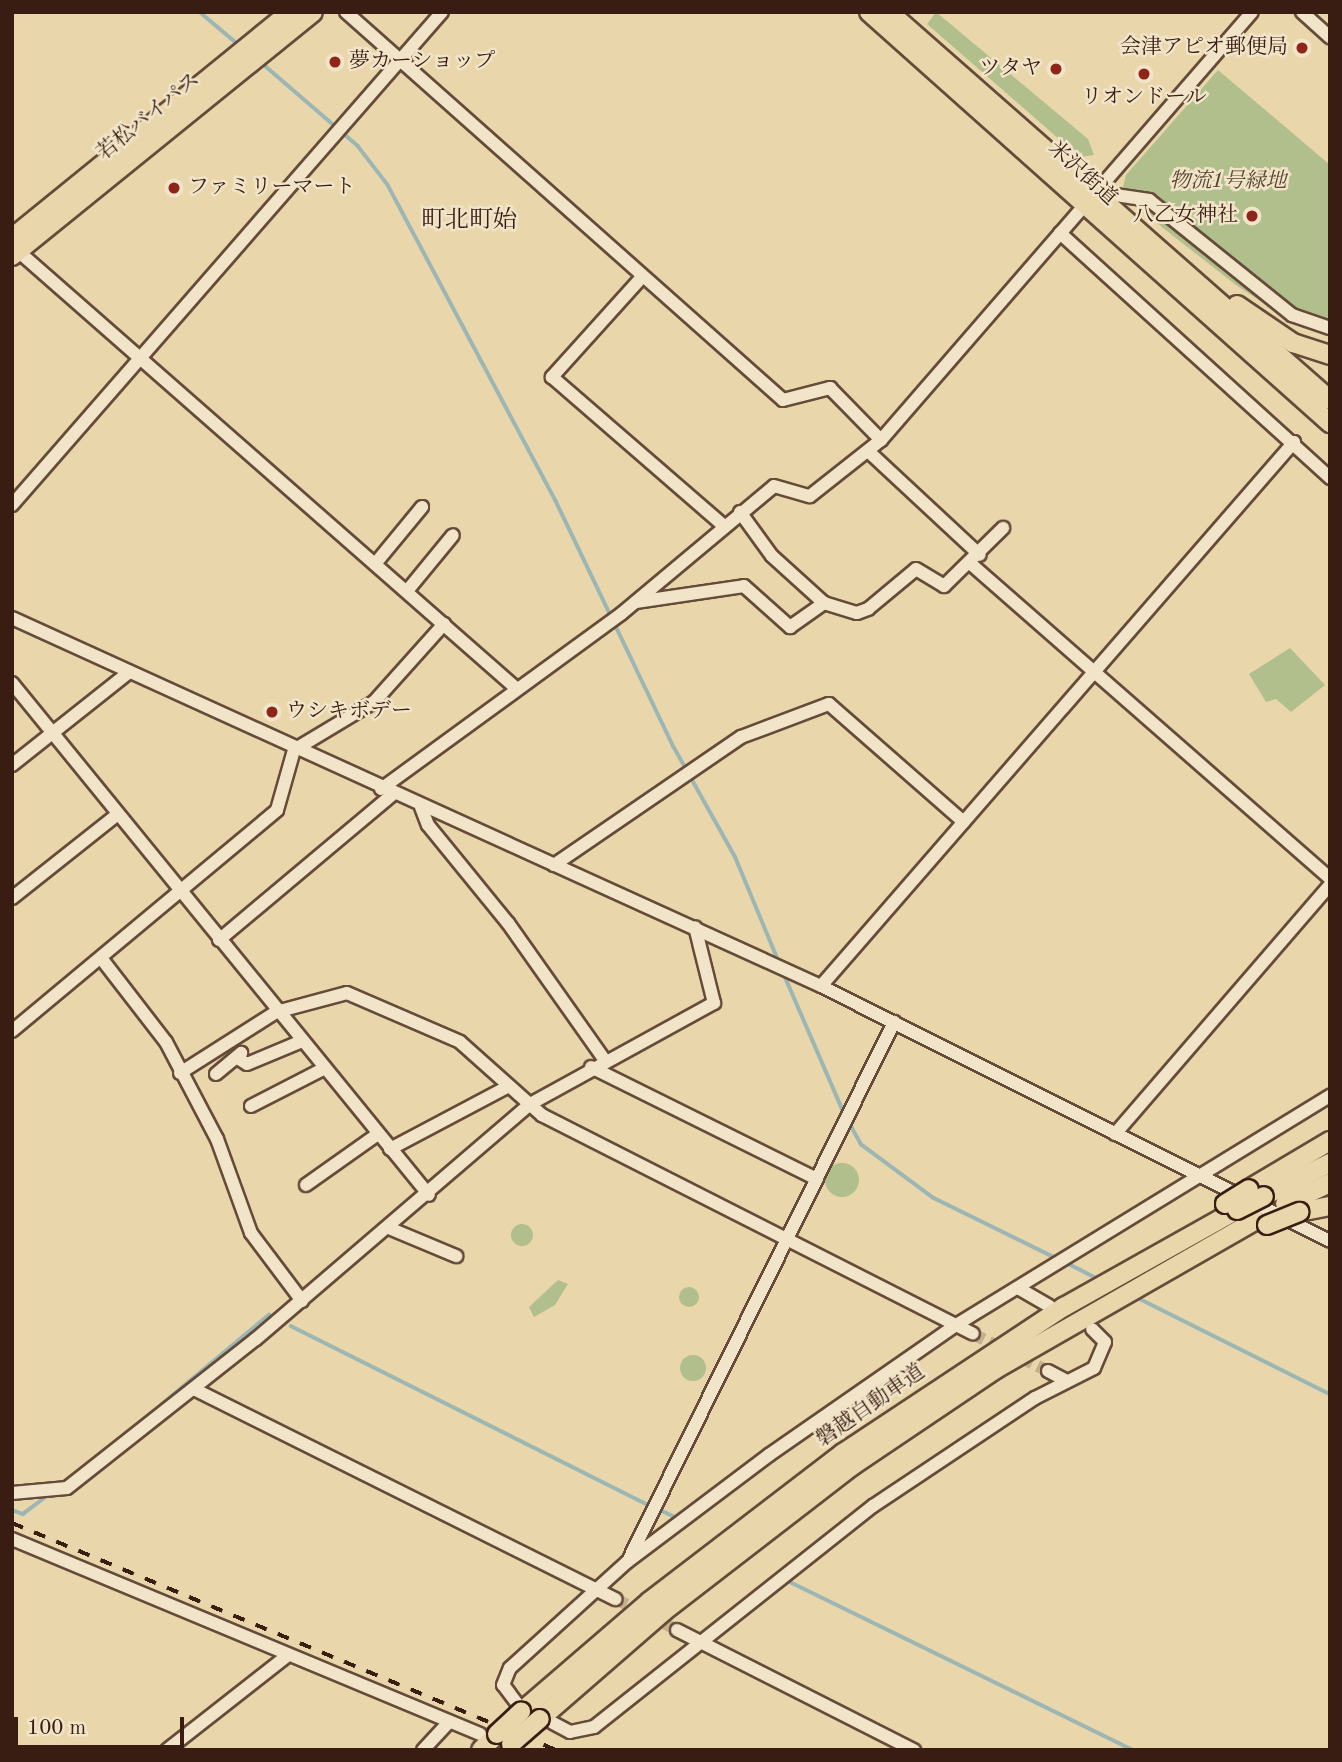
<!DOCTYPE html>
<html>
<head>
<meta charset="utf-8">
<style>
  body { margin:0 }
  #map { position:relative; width:1342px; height:1762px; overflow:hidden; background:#e9d6ab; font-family:"Old Standard TT","Noto Serif JP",serif }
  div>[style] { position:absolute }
  .green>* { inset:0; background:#b1bf8d }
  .round { border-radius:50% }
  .stream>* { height:3.5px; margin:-1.75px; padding:0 1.75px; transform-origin:1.75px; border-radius:1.75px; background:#9cb6b4 }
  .minor-tunnel>* { height:12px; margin-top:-6px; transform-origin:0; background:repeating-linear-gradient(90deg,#c6b18d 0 12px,transparent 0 18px) }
  .roads { filter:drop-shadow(2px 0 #654b39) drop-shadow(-2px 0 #654b39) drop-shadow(0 2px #654b39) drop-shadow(0 -2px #654b39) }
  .minor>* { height:12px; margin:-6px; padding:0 6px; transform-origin:6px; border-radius:6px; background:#f1e4c8 }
  .highway>* { height:18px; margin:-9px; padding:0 9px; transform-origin:9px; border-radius:9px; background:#e9d6ab }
  .rail>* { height:3.5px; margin-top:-1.75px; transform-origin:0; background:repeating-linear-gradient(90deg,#391d13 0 12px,transparent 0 24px) }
  .bridges { filter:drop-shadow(2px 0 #391d13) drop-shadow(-2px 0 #391d13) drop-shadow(0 2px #391d13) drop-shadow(0 -2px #391d13) }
  .highway-bridge>* { height:18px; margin:-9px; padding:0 9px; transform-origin:9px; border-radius:9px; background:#e9d6ab }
  .dots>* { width:19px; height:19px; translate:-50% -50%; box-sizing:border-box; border:4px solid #f1e4c8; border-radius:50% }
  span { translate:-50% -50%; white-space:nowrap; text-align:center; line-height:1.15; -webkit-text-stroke:5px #f1e4c8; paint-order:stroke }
  .poi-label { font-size:21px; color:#391d13 }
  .right { translate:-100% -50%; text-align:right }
  .left { translate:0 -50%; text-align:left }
  .street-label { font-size:21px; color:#391d13 }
  .park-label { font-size:21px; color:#574632; font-style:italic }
  .quarter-label { font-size:24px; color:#391d13 }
  .frame { position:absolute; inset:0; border:14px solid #391d13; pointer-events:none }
  .scale { position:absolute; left:14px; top:1717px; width:170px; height:32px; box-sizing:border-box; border:4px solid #391d13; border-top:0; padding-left:9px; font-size:21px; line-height:24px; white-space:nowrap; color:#391d13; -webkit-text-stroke:5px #f1e4c8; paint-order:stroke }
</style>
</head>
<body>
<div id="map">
  <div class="green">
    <i style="clip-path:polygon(936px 12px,1088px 139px,1094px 155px,1081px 157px,1067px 146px,927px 24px)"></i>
    <i style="clip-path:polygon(1218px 70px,1330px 165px,1330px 332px,1283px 316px,1236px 285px,1121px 195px,1126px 175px)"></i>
    <i style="clip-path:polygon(1290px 648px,1325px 685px,1291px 712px,1276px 699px,1266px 702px,1249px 674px)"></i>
    <i class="round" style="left:825px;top:1163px;width:34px;height:34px"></i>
    <i class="round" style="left:511px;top:1224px;width:22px;height:22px"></i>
    <i style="clip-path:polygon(558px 1280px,568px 1284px,555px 1305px,534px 1317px,529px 1307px)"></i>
    <i class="round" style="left:679px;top:1287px;width:20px;height:20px"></i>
    <i class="round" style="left:680px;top:1355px;width:26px;height:26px"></i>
  </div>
  <div class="stream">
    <i style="left:200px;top:12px;width:51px;rotate:40.2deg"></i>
    <i style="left:262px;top:63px;width:127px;rotate:40.8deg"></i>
    <i style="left:358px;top:146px;width:49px;rotate:52.4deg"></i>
    <i style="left:388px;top:185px;width:358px;rotate:62deg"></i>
    <i style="left:556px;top:501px;width:273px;rotate:64.4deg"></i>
    <i style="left:674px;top:747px;width:125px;rotate:60.8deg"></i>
    <i style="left:735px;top:856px;width:117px;rotate:67.4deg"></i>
    <i style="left:784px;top:974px;width:154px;rotate:66.6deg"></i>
    <i style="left:849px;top:1122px;width:26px;rotate:61deg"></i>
    <i style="left:862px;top:1145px;width:89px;rotate:36.4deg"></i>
    <i style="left:934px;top:1198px;width:138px;rotate:26.2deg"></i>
    <i style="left:1065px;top:1262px;width:38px;rotate:27deg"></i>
    <i style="left:1134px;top:1296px;width:219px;rotate:26.6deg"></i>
    <i style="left:291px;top:1326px;width:402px;rotate:26.6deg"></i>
    <i style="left:120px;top:1439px;width:194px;rotate:-39.8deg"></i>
    <i style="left:62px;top:1484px;width:20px;rotate:-37deg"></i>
    <i style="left:658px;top:1509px;width:19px;rotate:25deg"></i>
    <i style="left:12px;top:1510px;width:12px;rotate:20deg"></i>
    <i style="left:23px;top:1514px;width:31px;rotate:-37deg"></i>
    <i style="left:786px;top:1580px;width:386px;rotate:26.1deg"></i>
  </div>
  <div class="minor-tunnel">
    <i style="left:973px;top:1334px;width:84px;rotate:26.3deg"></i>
    <i style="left:616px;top:1599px;width:68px;rotate:26.9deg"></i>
  </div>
  <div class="roads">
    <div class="minor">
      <i style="left:346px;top:12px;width:584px;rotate:41.6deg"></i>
      <i style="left:783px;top:400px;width:49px;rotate:-14.3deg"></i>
      <i style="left:830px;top:388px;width:73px;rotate:45.6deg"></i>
      <i style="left:881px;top:440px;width:566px;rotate:-49.08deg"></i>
      <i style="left:1302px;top:12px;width:38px;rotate:42deg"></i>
      <i style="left:1095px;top:192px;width:55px;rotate:8.4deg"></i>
      <i style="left:1149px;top:200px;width:184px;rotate:38.8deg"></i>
      <i style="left:1292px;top:315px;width:40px;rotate:18.9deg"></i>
      <i style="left:1060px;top:233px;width:365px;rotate:42.2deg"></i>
      <i style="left:18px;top:251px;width:664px;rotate:41.28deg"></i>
      <i style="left:642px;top:277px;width:135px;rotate:132deg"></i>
      <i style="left:552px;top:377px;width:226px;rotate:40.9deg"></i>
      <i style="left:869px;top:452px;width:151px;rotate:42.9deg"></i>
      <i style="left:12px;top:505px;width:654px;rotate:-48.9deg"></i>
      <i style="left:740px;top:512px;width:54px;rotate:54deg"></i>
      <i style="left:772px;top:556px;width:70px;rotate:42.1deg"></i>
      <i style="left:375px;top:564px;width:74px;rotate:-50.5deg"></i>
      <i style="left:971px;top:564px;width:477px;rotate:41.2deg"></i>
      <i style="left:407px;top:591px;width:72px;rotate:-50.6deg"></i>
      <i style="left:636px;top:602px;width:109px;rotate:-8.4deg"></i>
      <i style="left:744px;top:586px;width:62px;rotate:41.7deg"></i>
      <i style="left:790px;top:627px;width:42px;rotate:-35.2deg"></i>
      <i style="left:824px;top:603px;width:34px;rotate:17deg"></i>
      <i style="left:857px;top:613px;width:12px;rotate:-20deg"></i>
      <i style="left:868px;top:609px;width:62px;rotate:-39.8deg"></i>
      <i style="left:916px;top:569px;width:33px;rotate:31deg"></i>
      <i style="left:944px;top:586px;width:83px;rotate:-44.5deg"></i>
      <i style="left:12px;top:618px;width:889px;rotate:24.46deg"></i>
      <i style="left:821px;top:986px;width:569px;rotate:26.61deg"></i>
      <i style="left:12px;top:683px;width:660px;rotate:50.84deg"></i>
      <i style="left:12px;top:765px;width:148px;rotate:-38.4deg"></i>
      <i style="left:381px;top:789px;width:297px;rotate:-36.1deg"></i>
      <i style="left:621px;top:614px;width:199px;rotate:-39.9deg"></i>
      <i style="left:774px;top:486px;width:37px;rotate:16deg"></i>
      <i style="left:810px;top:496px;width:90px;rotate:-38.3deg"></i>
      <i style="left:421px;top:807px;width:19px;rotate:69deg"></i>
      <i style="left:428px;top:825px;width:127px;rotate:50.8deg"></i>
      <i style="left:508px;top:923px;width:166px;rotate:54.8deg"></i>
      <i style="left:554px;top:865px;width:227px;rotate:-34.4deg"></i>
      <i style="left:741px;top:737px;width:94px;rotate:-20.6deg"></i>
      <i style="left:829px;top:704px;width:179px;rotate:41.2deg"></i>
      <i style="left:12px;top:898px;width:135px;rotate:-38.4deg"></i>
      <i style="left:219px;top:940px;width:227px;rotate:-40deg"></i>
      <i style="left:101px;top:958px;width:106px;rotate:52.3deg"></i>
      <i style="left:166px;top:1042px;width:110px;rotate:62.3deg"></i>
      <i style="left:217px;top:1139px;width:100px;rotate:70.1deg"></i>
      <i style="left:251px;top:1233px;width:85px;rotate:53.1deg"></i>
      <i style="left:821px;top:986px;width:721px;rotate:-48.99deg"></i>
      <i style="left:12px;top:1031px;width:345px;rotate:-39.8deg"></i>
      <i style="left:277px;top:810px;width:62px;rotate:-74.2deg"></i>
      <i style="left:294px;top:750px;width:93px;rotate:-31deg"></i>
      <i style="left:374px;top:702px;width:105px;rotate:-48.1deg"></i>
      <i style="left:239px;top:1059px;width:9px;rotate:32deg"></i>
      <i style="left:247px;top:1064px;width:60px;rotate:-22.7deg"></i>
      <i style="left:591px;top:1067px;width:252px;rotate:26.4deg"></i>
      <i style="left:180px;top:1073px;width:114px;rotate:-32.4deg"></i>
      <i style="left:276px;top:1012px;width:73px;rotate:-15deg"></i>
      <i style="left:347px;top:993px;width:123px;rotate:23.4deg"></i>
      <i style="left:460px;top:1042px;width:110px;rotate:41.7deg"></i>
      <i style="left:542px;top:1115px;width:483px;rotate:26.9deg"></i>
      <i style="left:216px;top:1074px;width:33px;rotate:-40deg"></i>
      <i style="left:251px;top:1106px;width:83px;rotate:-27.2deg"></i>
      <i style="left:1115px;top:1134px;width:329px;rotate:-49.2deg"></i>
      <i style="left:390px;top:1149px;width:132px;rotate:-27.9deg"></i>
      <i style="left:306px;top:1185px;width:88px;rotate:-35.3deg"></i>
      <i style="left:389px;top:1228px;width:73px;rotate:22.7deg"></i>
      <i style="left:1018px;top:1288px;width:36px;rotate:30deg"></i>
      <i style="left:1048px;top:1371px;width:21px;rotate:28deg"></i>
      <i style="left:194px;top:1389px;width:471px;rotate:26.5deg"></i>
      <i style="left:12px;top:1493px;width:55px;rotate:-5.2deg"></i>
      <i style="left:67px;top:1488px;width:241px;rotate:-38.3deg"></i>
      <i style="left:256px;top:1339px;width:361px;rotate:-40.6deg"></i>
      <i style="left:530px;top:1104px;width:210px;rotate:-28.8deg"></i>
      <i style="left:714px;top:1003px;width:78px;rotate:-104deg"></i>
      <i style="left:12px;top:1539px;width:507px;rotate:22.62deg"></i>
      <i style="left:629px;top:1559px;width:599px;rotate:-63.73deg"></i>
      <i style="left:677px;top:1630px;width:266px;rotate:26.9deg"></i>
      <i style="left:516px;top:1702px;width:21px;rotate:-127deg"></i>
      <i style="left:503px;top:1685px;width:18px;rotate:-68deg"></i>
      <i style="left:510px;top:1668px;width:158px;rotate:-42.2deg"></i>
      <i style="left:627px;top:1562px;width:178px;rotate:-37deg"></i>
      <i style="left:769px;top:1455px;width:228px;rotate:-34.8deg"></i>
      <i style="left:956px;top:1325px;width:439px;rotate:-31.5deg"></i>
      <i style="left:553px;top:1723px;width:19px;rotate:28deg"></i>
      <i style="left:570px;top:1732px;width:25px;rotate:-12deg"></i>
      <i style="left:594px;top:1727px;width:356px;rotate:-38.4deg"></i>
      <i style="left:873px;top:1506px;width:195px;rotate:-33.7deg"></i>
      <i style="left:1035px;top:1398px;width:66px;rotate:-27deg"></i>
      <i style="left:1094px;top:1368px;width:28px;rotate:-67deg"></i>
      <i style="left:1105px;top:1342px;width:18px;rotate:-135deg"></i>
      <i style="left:167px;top:1750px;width:154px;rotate:-38.1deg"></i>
      <i style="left:423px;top:1750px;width:38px;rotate:-47deg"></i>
    </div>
    <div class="highway">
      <i style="left:869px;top:12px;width:618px;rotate:41.72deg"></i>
      <i style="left:889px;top:12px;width:587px;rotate:41.34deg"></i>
      <i style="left:12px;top:238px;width:358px;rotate:-39.1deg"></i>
      <i style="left:12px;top:256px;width:387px;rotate:-39deg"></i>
      <i style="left:1237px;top:305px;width:68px;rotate:34.2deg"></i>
      <i style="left:1293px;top:343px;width:39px;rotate:18deg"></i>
      <i style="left:1249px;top:1189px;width:94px;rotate:-30.7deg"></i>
      <i style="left:1264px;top:1196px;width:74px;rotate:-26.6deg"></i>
      <i style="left:1285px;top:1204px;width:50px;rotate:-25deg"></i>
      <i style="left:1299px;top:1212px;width:32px;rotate:-11deg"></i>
      <i style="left:521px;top:1712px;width:170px;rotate:-40.7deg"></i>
      <i style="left:650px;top:1601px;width:243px;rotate:-37.5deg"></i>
      <i style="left:843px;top:1453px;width:265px;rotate:-33.5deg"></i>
      <i style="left:1064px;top:1307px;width:198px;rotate:-29.3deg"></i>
      <i style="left:540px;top:1719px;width:163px;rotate:-41deg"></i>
      <i style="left:663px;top:1612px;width:239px;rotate:-37.7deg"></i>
      <i style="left:852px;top:1466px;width:174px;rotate:-34deg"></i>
      <i style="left:996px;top:1369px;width:300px;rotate:-29.8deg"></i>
      <i style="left:481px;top:1750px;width:23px;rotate:-45deg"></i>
    </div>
  </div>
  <div class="rail">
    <i style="left:12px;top:1523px;width:589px;rotate:22.65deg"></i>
  </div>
  <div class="bridges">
    <div class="highway-bridge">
      <i style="left:1225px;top:1204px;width:28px;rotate:-32deg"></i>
      <i style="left:1237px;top:1210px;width:30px;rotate:-27deg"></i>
      <i style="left:1267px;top:1225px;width:35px;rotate:-22deg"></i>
      <i style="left:497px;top:1734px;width:33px;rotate:-43deg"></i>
      <i style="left:511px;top:1744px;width:38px;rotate:-41deg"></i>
    </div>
  </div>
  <div class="dots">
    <i style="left:1302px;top:48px;background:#8f2418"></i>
    <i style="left:335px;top:62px;background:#8f2418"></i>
    <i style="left:1056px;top:69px;background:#8f2418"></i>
    <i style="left:1144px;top:74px;background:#8f2418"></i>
    <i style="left:174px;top:188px;background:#8f2418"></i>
    <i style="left:1252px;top:216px;background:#8f2418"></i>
    <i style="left:272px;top:712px;background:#8f2418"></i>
  </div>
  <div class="poi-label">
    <span class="right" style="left:1288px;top:48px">会津アピオ郵便局</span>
    <span class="left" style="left:349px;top:62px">夢カーショップ</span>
    <span class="right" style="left:1042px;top:69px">ツタヤ</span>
    <span style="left:1144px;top:98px">リオンドール</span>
    <span class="left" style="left:188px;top:188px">ファミリーマート</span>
    <span class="right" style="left:1238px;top:216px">八乙女神社</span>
    <span class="left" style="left:286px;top:712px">ウシキボデー</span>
  </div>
  <div class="street-label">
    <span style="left:149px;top:117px;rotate:-39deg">若松バイパス</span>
    <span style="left:1082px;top:174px;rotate:42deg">米沢街道</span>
    <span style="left:871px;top:1406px;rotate:-35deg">磐越自動車道</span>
  </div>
  <div class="park-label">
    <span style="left:1228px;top:182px">物流1号緑地</span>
  </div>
  <div class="quarter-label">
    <span style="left:469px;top:222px">町北町始</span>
  </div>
  <div class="frame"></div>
  <div class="scale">100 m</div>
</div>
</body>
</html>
